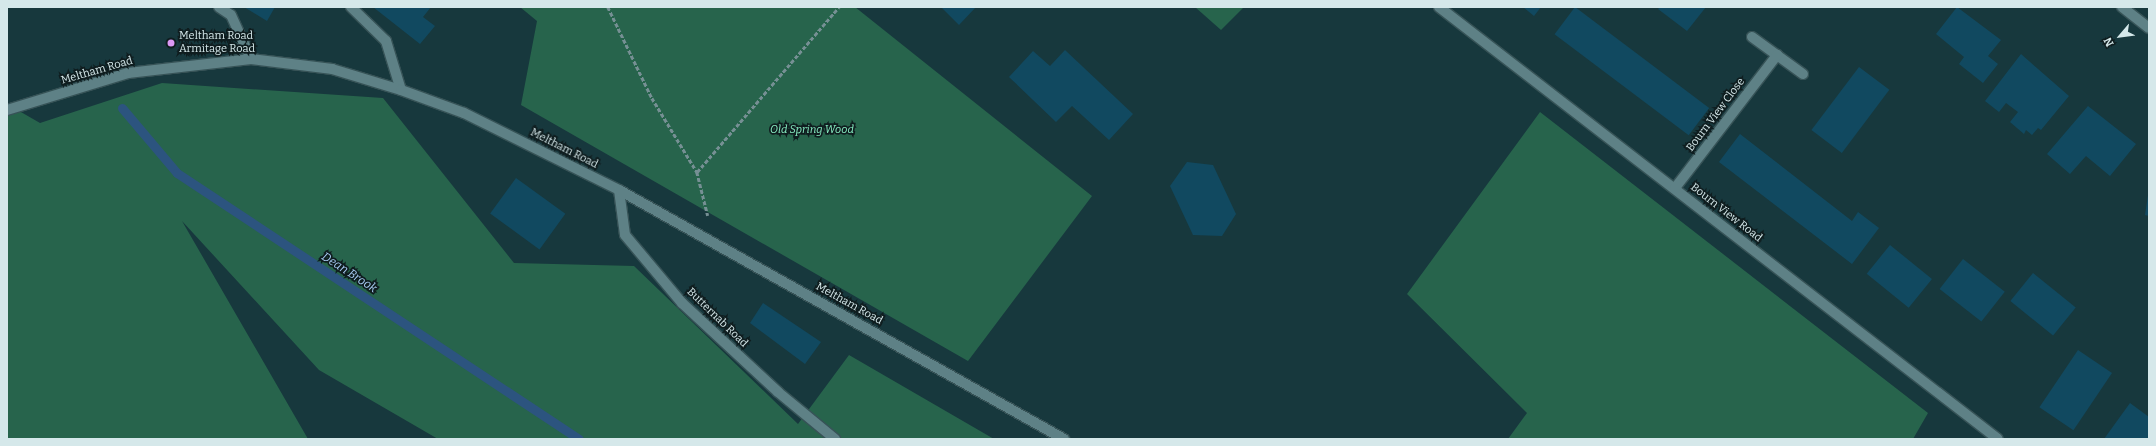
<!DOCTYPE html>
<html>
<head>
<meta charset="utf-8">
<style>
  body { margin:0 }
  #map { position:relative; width:2156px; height:446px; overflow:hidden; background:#17383d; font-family:Bitter,serif }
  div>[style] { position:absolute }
  .green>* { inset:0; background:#27644c }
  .stream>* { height:9px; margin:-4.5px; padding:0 4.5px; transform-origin:4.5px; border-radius:4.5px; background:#2c547f }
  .building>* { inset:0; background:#114960; transform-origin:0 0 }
  .path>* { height:2.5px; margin-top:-1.25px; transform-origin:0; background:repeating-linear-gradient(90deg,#769094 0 4px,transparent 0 6px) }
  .roads { filter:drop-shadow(1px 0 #375357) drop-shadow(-1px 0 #375357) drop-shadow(0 1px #375357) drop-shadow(0 -1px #375357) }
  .minor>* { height:10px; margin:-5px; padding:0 5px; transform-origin:5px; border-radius:5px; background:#5e8186 }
  .secondary>* { height:10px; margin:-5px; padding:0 5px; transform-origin:5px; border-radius:5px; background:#5e8186 }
  .dots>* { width:11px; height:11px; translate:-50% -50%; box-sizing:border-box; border:2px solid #0f1d1f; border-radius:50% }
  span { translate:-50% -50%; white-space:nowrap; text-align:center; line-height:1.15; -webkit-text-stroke:3.5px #0f1d1f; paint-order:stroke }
  .poi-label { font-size:11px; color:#d5e8ea }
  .left { translate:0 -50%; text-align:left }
  .street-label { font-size:11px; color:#d5e8ea }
  .park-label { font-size:11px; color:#87ecc1; font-style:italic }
  .water-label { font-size:12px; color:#a9cdf5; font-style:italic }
  .frame { position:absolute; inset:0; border:8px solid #d5e8ea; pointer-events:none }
  .north { position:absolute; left:2100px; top:16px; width:40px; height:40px; -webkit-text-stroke:3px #0f1d1f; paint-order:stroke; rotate:242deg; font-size:11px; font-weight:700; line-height:16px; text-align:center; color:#d5e8ea }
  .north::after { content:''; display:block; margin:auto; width:14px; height:18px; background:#d5e8ea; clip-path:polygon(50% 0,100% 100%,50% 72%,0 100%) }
</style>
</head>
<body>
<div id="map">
  <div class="green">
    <i style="clip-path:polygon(520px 7px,855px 7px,1092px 196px,968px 361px,521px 105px,537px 21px)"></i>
    <i style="clip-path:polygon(1195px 7px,1244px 7px,1221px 30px)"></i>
    <i style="clip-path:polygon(162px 83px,383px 98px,514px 263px,634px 266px,798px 424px,849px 355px,994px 439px,438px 439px,319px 370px,182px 221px,308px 439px,7px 439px,7px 104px,40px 123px)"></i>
    <i style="clip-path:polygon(1540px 112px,1928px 413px,1913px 439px,1508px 439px,1527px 413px,1407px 294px)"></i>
  </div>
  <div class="stream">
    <i style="left:122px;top:108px;width:85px;rotate:49.8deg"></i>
    <i style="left:177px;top:173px;width:482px;rotate:33.5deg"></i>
  </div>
  <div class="building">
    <i style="clip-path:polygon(244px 7px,275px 7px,267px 21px)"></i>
    <i style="clip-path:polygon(373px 7px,431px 7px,423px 17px,435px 26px,420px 44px)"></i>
    <i style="clip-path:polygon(941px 7px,976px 7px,959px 25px)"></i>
    <i style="clip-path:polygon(1523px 7px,1541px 7px,1534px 16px)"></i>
    <i style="left:1575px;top:7px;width:168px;height:34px;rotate:37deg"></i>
    <i style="clip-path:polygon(1660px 7px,1706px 7px,1687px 31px,1658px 9px)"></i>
    <i style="clip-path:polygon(1957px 7px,2001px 40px,1988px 56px,1998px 64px,1983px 83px,1959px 64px,1964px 57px,1936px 34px)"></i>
    <i style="clip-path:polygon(1065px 50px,1133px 114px,1109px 140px,1072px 106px,1056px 122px,1009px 77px,1033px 51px,1050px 66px)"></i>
    <i style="clip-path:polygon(2021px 54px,2069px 96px,2041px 130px,2038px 128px,2032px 135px,2026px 130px,2024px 134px,2010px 122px,2018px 112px,2006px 103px,1999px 112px,1985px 101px)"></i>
    <i style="left:1859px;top:67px;width:38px;height:79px;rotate:37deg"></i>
    <i style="clip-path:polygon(2088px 106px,2136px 144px,2110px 176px,2086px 156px,2070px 174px,2047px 154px)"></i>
    <i style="clip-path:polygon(1740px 134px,1852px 221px,1858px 212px,1879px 228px,1852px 264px,1719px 162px)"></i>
    <i style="clip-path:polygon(1187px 162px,1213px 165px,1236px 214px,1222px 236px,1193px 235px,1170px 186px)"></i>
    <i style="left:516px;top:178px;width:61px;height:44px;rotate:36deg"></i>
    <i style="clip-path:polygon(2148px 195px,2149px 196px,2149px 216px,2145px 215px)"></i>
    <i style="left:1890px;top:245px;width:54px;height:37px;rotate:39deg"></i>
    <i style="left:1963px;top:259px;width:53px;height:38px;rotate:38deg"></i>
    <i style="left:2033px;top:273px;width:55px;height:36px;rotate:39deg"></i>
    <i style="clip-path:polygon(763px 303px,821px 342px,805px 364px,750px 323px)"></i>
    <i style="left:2078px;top:350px;width:41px;height:69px;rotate:34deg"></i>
    <i style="clip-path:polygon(2130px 403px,2149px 417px,2149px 439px,2104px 439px)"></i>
  </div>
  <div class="path">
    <i style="left:608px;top:7px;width:101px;rotate:64.2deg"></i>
    <i style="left:652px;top:98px;width:87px;rotate:58.7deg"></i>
    <i style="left:697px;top:172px;width:45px;rotate:76deg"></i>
    <i style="left:697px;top:172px;width:218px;rotate:-49.3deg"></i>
  </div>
  <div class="roads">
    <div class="minor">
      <i style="left:351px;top:7px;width:49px;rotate:44.2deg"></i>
      <i style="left:386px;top:41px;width:51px;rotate:73deg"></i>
      <i style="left:1439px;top:7px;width:706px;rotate:37.7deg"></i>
      <i style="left:2122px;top:7px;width:34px;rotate:38deg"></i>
      <i style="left:1752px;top:37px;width:63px;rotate:36deg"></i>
      <i style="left:1675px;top:188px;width:168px;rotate:-52.5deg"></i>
      <i style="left:619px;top:190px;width:45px;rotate:82.4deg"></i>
      <i style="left:625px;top:235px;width:89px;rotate:50deg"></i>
      <i style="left:682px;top:303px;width:131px;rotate:42.8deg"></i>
      <i style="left:778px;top:392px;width:74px;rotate:39.5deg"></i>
    </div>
    <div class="secondary">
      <i style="left:219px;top:7px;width:14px;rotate:34deg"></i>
      <i style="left:231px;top:15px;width:48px;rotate:65.6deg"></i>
      <i style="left:7px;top:110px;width:127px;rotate:-17deg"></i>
      <i style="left:128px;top:73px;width:124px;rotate:-6.5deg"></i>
      <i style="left:251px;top:59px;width:82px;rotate:7deg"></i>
      <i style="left:332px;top:69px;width:72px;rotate:16.9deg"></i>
      <i style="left:401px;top:90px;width:67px;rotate:20.1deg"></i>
      <i style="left:464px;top:113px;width:173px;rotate:26.4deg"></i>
      <i style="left:619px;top:190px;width:510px;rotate:29.23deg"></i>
    </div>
  </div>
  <div class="dots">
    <i style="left:171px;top:43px;background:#dc99f5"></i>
  </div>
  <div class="poi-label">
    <span class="left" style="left:179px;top:43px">Meltham Road<br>Armitage Road</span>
  </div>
  <div class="street-label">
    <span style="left:97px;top:71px;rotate:-16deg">Meltham Road</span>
    <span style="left:1716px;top:115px;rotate:-53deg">Bourn View Close</span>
    <span style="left:564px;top:149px;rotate:27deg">Meltham Road</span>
    <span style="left:1726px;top:213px;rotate:38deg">Bourn View Road</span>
    <span style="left:849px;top:304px;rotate:29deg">Meltham Road</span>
    <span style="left:717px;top:318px;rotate:44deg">Butternab Road</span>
  </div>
  <div class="park-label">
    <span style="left:812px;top:130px">Old Spring Wood</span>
  </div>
  <div class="water-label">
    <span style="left:349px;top:273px;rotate:33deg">Dean Brook</span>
  </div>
  <div class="frame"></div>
  <div class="north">N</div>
</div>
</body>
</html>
